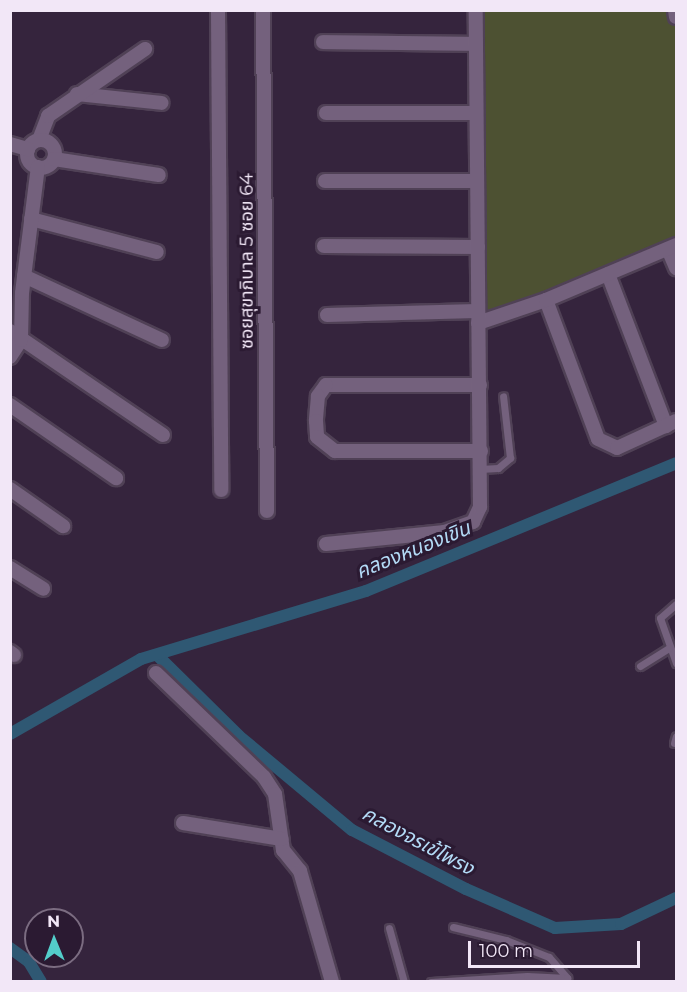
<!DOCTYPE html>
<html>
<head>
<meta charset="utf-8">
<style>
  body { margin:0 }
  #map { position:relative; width:687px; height:992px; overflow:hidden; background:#35243d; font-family:Montserrat,"Noto Sans Thai",sans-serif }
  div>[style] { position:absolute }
  .green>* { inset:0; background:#4d5132 }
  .canal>* { height:12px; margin:-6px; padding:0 6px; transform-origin:6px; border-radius:6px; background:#2f5873 }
  .roads { filter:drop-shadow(2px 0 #504156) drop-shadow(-2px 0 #504156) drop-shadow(0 2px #504156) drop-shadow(0 -2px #504156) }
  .service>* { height:7px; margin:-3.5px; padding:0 3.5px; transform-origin:3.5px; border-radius:3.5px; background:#74617d }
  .minor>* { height:14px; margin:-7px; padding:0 7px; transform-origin:7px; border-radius:7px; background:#74617d }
  .minor>.ring { margin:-7px; padding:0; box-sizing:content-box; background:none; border:14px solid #74617d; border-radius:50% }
  span { translate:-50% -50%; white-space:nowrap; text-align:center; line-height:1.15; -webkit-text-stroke:6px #2b1a32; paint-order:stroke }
  .street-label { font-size:18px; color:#f2e7f7 }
  .water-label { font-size:20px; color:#b3daf6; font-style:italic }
  .frame { position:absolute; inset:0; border:12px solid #f2e7f7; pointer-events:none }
  .north { position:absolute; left:24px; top:908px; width:60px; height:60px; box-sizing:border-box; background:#2b1a32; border:2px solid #7b6c81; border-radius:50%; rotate:359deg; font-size:16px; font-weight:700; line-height:24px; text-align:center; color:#f2e7f7 }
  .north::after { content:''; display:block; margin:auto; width:21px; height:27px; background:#53cdca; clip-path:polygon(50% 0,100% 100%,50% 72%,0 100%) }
  .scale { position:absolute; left:468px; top:941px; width:172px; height:27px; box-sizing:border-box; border:3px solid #f2e7f7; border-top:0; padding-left:8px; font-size:18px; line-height:21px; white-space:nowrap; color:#f2e7f7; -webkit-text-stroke:4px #2b1a32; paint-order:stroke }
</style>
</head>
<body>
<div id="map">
  <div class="green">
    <i style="clip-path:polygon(475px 11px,675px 11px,676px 241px,470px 329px)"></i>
  </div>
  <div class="canal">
    <i style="left:157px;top:655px;width:115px;rotate:44.6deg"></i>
    <i style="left:239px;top:736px;width:147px;rotate:39.8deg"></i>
    <i style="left:352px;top:830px;width:128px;rotate:27.4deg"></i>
    <i style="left:466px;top:889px;width:97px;rotate:23.7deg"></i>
    <i style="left:555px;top:928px;width:66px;rotate:-3.5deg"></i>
    <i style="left:621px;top:924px;width:61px;rotate:-25.3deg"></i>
    <i style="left:10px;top:734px;width:151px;rotate:-29.8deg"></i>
    <i style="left:141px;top:659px;width:235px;rotate:-16.8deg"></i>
    <i style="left:366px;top:591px;width:335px;rotate:-22.4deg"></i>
    <i style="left:10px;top:948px;width:24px;rotate:36deg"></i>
    <i style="left:29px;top:962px;width:23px;rotate:59deg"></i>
  </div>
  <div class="roads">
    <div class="service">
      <i style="left:480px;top:469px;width:18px;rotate:-3deg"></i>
      <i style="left:498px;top:468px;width:16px;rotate:-40deg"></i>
      <i style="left:510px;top:458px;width:62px;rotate:-96.4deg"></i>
      <i style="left:676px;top:604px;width:21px;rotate:139deg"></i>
      <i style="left:660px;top:618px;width:48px;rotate:70.4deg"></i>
      <i style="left:640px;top:666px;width:34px;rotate:-32deg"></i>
      <i style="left:674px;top:743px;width:7px;rotate:-74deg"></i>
      <i style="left:453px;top:927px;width:55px;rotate:13.8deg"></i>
      <i style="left:506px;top:940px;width:46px;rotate:21.6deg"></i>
      <i style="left:549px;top:957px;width:28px;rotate:49deg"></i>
      <i style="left:389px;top:928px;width:56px;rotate:74.5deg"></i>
      <i style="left:431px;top:982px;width:96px;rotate:-3.6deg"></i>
      <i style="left:527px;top:976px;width:40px;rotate:2.9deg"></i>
      <i style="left:567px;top:978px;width:4px;rotate:90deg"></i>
    </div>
    <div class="minor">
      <i style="left:218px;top:10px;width:480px;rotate:89.6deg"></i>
      <i style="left:263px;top:10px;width:501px;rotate:89.54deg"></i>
      <i style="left:675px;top:10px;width:7px;rotate:82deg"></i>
      <i style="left:323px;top:42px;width:153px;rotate:0.7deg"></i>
      <i style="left:77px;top:94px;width:85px;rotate:6deg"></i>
      <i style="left:326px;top:113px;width:150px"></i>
      <i style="left:39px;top:140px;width:26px;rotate:-69deg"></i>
      <i style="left:48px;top:116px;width:118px;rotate:-34.6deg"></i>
      <i class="ring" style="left:27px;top:140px;width:14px;height:14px"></i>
      <i style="left:10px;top:144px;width:19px;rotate:16deg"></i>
      <i style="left:54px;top:159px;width:106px;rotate:8.7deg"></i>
      <i style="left:325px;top:181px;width:152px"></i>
      <i style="left:31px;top:219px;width:130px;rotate:14.7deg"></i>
      <i style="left:324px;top:246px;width:154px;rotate:0.4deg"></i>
      <i style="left:668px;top:249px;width:21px;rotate:67deg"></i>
      <i style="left:608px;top:274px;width:163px;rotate:69.1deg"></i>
      <i style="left:24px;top:276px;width:152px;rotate:24.9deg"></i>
      <i style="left:546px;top:300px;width:148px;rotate:69.5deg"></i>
      <i style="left:598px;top:439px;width:21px;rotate:25deg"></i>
      <i style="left:617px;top:448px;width:65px;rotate:-24.6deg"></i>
      <i style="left:327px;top:315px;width:150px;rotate:-1.5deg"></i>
      <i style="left:478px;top:323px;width:72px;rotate:-18.7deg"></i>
      <i style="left:546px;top:300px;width:141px;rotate:-22.9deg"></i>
      <i style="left:10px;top:331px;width:185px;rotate:34.2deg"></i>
      <i style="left:10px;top:357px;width:20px;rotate:-57deg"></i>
      <i style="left:21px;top:340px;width:47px;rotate:-88.8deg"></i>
      <i style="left:22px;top:293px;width:127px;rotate:-82.8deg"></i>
      <i style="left:480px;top:385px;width:154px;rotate:180deg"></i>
      <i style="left:326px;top:385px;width:14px;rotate:126deg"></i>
      <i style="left:318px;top:396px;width:25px;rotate:95deg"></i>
      <i style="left:316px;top:421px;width:16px;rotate:86deg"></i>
      <i style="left:317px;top:437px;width:23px;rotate:38deg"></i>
      <i style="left:335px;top:451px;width:146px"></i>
      <i style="left:10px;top:405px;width:129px;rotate:34.6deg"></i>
      <i style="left:10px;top:489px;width:65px;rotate:34.9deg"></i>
      <i style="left:326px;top:544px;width:119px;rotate:-5.8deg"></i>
      <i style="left:444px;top:532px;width:31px;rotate:-19deg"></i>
      <i style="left:473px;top:522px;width:17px;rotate:-65deg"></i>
      <i style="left:480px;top:507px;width:497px;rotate:-90.5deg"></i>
      <i style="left:10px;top:568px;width:39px;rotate:32deg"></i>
      <i style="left:10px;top:652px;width:5px;rotate:37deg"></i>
      <i style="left:156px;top:673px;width:150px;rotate:43.9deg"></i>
      <i style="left:264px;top:777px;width:20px;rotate:57deg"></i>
      <i style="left:275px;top:794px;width:57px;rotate:81.9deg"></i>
      <i style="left:283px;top:850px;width:27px;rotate:51deg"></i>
      <i style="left:300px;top:871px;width:116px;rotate:73.9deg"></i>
      <i style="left:183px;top:823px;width:100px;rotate:9.2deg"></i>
    </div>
  </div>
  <div class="street-label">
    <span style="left:247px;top:261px;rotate:-90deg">ซอยสุขาภิบาล 5 ซอย 64</span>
  </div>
  <div class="water-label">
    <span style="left:413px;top:550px;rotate:-22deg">คลองหนองเขิน</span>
    <span style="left:418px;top:841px;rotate:28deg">คลองจรเข้โพรง</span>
  </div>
  <div class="frame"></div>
  <div class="north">N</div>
  <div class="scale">100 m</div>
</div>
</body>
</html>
